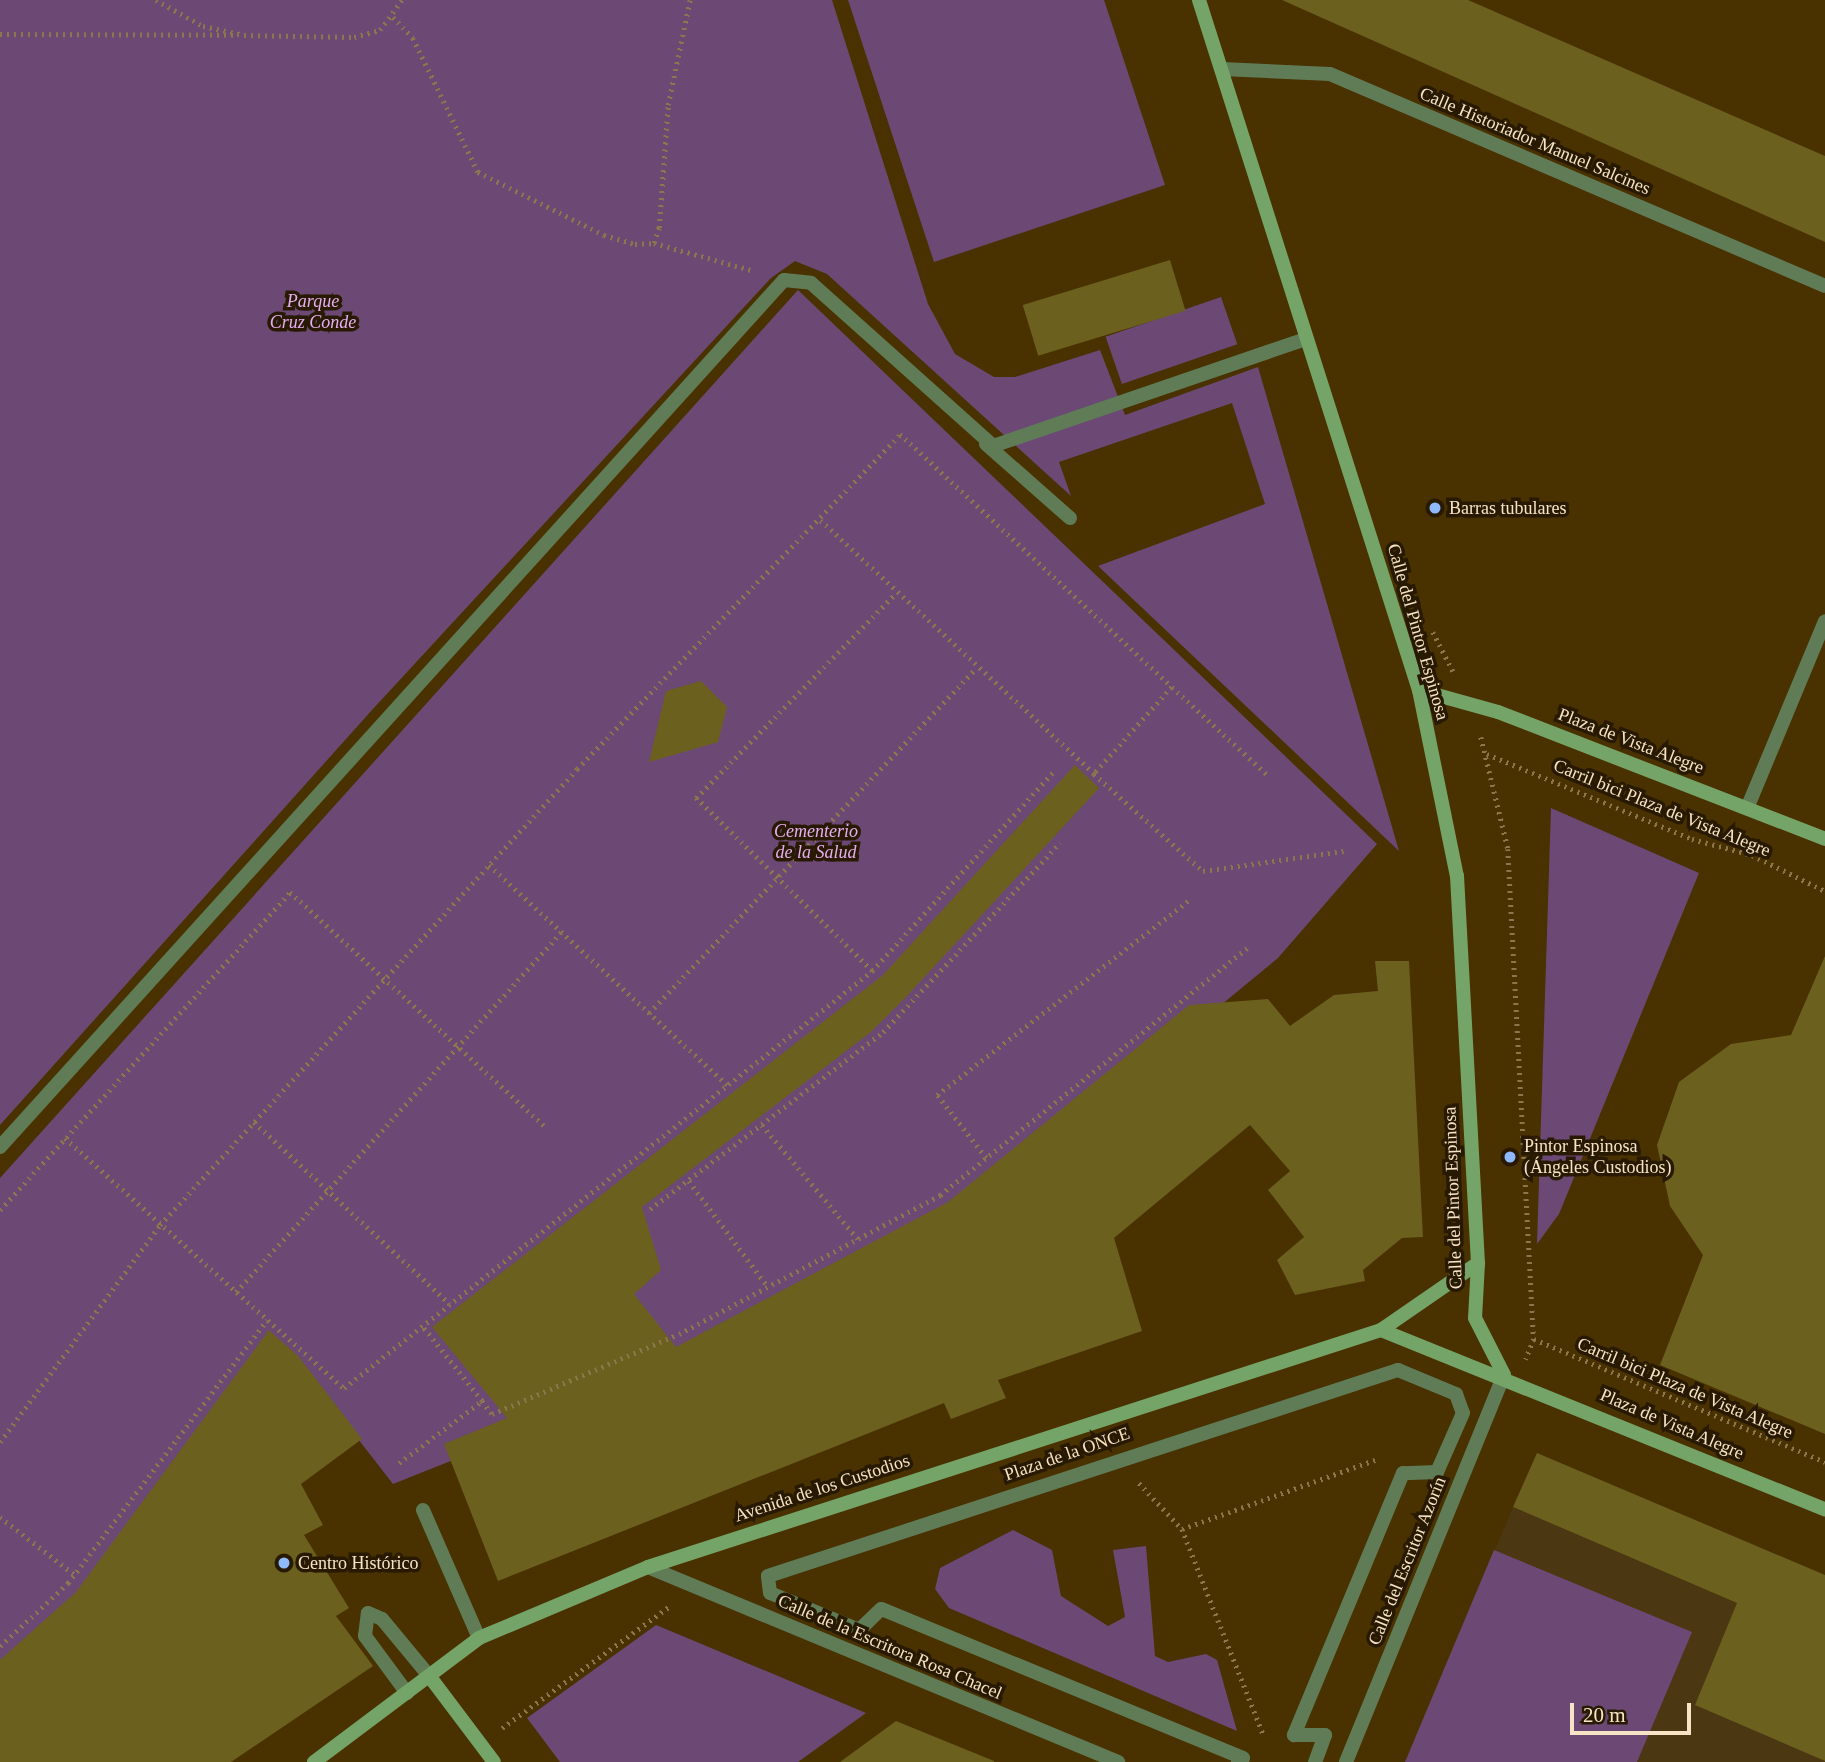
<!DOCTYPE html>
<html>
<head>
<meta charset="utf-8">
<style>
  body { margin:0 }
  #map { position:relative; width:1825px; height:1762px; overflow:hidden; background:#493100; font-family:"Times New Roman",serif }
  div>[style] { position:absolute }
  .built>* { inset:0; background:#4b3712 }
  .green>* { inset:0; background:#6c4975; transform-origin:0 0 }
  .building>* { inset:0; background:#6b601e; transform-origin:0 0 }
  .path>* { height:4.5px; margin-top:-2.25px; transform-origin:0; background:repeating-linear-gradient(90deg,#8c764d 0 2px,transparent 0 7px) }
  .lane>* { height:14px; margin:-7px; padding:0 7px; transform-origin:7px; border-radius:7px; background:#5f7c57 }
  .street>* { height:14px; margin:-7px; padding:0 7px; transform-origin:7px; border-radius:7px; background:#5f7c57 }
  .secondary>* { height:14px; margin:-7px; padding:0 7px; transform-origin:7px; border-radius:7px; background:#74a468 }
  .dots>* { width:19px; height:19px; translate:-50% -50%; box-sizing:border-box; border:4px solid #281a02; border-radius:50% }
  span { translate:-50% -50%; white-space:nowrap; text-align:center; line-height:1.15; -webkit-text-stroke:7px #281a02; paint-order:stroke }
  .street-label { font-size:18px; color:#f7e4c6 }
  .park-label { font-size:18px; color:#e6adf4; font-style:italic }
  .poi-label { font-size:18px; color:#f7e4c6 }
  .left { translate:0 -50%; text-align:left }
  .scale { position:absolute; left:1570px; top:1703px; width:121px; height:32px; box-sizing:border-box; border:4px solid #f7e4c6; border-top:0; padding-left:9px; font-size:21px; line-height:24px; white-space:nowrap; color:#f7e4c6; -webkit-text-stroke:5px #281a02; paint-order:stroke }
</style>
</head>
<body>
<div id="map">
  <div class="built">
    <i style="clip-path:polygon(1513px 1507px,1825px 1641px,1825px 1762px,1405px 1762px)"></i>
  </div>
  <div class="green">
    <i style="clip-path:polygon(0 0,832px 0,928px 304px,955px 354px,994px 377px,1015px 377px,1100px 350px,1125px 415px,1258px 367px,1399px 851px,1098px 566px,1265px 504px,1232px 403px,1059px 462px,1071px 496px,827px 274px,795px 261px,771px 278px,372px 710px,0 1125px)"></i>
    <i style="clip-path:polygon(848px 0,1104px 0,1165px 185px,934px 262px)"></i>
    <i style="clip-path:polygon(798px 290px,1377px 844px,1278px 958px,949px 1229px,678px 1370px,393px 1484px,358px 1439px,0 1688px,0 1178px)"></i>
    <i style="left:1221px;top:297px;width:50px;height:122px;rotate:71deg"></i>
    <i style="clip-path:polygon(1551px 808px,1699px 873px,1559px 1214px,1537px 1244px)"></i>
    <i style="clip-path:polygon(1013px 1530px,1052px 1550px,1061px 1596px,1108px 1626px,1125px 1617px,1113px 1550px,1146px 1546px,1155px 1656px,1168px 1662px,1206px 1654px,1217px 1660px,1237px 1731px,949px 1608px,935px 1589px,940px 1568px)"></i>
    <i style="clip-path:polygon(1494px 1550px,1692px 1632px,1637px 1762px,1405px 1762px)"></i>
    <i style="clip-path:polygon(656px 1625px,692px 1640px,866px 1713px,798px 1762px,560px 1762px,527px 1718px)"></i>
  </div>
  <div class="building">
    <i style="clip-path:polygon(1282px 0,1468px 0,1825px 156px,1825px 242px)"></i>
    <i style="left:1170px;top:260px;width:53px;height:154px;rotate:73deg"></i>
    <i style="clip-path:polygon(701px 681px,727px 707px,718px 742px,649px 762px,666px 691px)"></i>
    <i style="clip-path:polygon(1075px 765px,1099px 788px,907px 996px,871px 1032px,642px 1207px,661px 1270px,634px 1294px,676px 1347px,948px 1202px,1189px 1005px,1268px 999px,1290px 1026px,1334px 995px,1378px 991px,1375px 961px,1409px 961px,1423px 1237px,1402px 1238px,1363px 1270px,1365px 1281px,1295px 1295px,1277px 1260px,1304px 1237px,1268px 1190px,1290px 1171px,1250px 1125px,1114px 1238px,1142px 1331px,998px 1380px,1006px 1398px,951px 1419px,944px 1403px,498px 1581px,444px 1444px,507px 1418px,432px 1327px,883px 975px)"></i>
    <i style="clip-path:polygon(1825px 956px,1825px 1434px,1660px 1365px,1703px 1255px,1670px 1206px,1657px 1145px,1679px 1082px,1731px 1044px,1791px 1035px)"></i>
    <i style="clip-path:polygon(269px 1330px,299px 1357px,362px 1439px,301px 1484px,323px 1525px,304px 1535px,349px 1608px,336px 1616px,373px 1666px,231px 1762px,0 1762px,0 1660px,76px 1592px)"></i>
    <i style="clip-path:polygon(1537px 1453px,1825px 1575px,1825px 1761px,1695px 1705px,1737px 1603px,1513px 1507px)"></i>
    <i style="clip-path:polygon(896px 1721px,994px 1761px,994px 1762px,840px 1762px)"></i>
  </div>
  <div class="path">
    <i style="left:156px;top:0;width:54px;rotate:29deg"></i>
    <i style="left:203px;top:26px;width:42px;rotate:12.4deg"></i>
    <i style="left:244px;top:35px;width:110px;rotate:1deg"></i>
    <i style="left:354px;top:37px;width:27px;rotate:-15deg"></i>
    <i style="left:380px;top:30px;width:37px;rotate:-54deg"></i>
    <i style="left:393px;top:17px;width:29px;rotate:46deg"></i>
    <i style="left:413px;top:38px;width:149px;rotate:64.1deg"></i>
    <i style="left:478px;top:172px;width:141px;rotate:26.6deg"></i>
    <i style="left:604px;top:235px;width:32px;rotate:16deg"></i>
    <i style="left:635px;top:244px;width:19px;rotate:-3deg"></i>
    <i style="left:654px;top:243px;width:16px;rotate:-72deg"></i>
    <i style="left:659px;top:228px;width:123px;rotate:-85.8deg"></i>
    <i style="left:668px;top:105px;width:107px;rotate:-78.2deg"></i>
    <i style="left:0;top:34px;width:233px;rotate:0.2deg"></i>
    <i style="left:654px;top:243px;width:104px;rotate:15.6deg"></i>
    <i style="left:1433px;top:632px;width:44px;rotate:62.9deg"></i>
    <i style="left:1172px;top:687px;width:133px;rotate:42.6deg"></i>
    <i style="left:1481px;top:737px;width:115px;rotate:76.4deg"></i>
    <i style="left:1508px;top:849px;width:491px;rotate:87deg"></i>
    <i style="left:1534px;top:1339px;width:22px;rotate:112deg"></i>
    <i style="left:1487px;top:754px;width:222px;rotate:22.5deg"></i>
    <i style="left:1692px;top:839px;width:62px;rotate:14.9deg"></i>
    <i style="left:1752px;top:855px;width:81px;rotate:26.3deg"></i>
    <i style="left:1094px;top:774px;width:146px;rotate:41.7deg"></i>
    <i style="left:1203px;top:871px;width:142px;rotate:-8.1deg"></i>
    <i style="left:489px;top:865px;width:324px;rotate:42.7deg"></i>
    <i style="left:872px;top:971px;width:247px;rotate:-135.5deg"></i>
    <i style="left:696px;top:798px;width:286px;rotate:-45.7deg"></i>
    <i style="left:649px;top:1013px;width:474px;rotate:-46.5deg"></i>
    <i style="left:254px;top:1122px;width:267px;rotate:42.9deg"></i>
    <i style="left:762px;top:1125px;width:149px;rotate:49.9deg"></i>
    <i style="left:65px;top:1138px;width:375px;rotate:41.9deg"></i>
    <i style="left:344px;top:1388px;width:673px;rotate:-38.3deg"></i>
    <i style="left:872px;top:971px;width:268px;rotate:-47.7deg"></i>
    <i style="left:986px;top:1158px;width:80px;rotate:-127.9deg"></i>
    <i style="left:937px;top:1095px;width:319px;rotate:-37.7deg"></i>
    <i style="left:689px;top:1181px;width:132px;rotate:53.3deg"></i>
    <i style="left:650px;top:1209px;width:293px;rotate:-37.2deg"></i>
    <i style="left:883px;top:1032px;width:259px;rotate:-46.9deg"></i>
    <i style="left:0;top:1210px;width:430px;rotate:-47.6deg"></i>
    <i style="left:290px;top:892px;width:349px;rotate:42.6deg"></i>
    <i style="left:236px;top:1292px;width:486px;rotate:-47.9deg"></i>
    <i style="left:1534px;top:1339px;width:316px;rotate:22.9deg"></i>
    <i style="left:482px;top:1401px;width:16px;rotate:52deg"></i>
    <i style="left:492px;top:1414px;width:203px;rotate:-23.2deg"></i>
    <i style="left:679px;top:1334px;width:296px;rotate:-28deg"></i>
    <i style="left:940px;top:1195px;width:394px;rotate:-38.8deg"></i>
    <i style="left:0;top:1442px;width:270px;rotate:-53.6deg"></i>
    <i style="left:160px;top:1225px;width:618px;rotate:-47.56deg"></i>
    <i style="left:577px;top:769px;width:465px;rotate:-46deg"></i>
    <i style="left:900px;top:434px;width:371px;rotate:42.9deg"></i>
    <i style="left:1172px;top:687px;width:117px;rotate:131.9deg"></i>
    <i style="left:1094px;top:774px;width:375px;rotate:-137.2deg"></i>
    <i style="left:399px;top:1463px;width:104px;rotate:-36.8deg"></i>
    <i style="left:482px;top:1401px;width:96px;rotate:-128.7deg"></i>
    <i style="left:1139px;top:1483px;width:63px;rotate:46.9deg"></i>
    <i style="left:1182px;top:1529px;width:208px;rotate:-19.7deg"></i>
    <i style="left:0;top:1517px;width:95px;rotate:37.7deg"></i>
    <i style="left:1182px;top:1529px;width:223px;rotate:68.4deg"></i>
    <i style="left:0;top:1646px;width:93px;rotate:-42.8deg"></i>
    <i style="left:68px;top:1583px;width:330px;rotate:-52.9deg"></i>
    <i style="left:502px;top:1728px;width:209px;rotate:-36deg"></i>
  </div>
  <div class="lane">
    <i style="left:986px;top:444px;width:112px;rotate:41.4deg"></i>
    <i style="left:0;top:1147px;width:1169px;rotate:-47.88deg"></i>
    <i style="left:784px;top:280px;width:27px;rotate:6deg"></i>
    <i style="left:811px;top:283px;width:244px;rotate:41.8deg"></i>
    <i style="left:993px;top:446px;width:331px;rotate:-18.9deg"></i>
    <i style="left:423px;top:1510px;width:140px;rotate:66.4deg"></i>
    <i style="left:407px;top:1693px;width:71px;rotate:-126.4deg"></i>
    <i style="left:365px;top:1636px;width:23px;rotate:-83deg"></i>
    <i style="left:368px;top:1613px;width:15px;rotate:23deg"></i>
    <i style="left:382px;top:1619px;width:75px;rotate:50.4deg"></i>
  </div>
  <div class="street">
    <i style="left:1222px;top:69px;width:108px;rotate:2.7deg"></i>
    <i style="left:1330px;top:74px;width:538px;rotate:23.18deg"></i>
    <i style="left:1748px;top:806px;width:200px;rotate:-67.4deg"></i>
    <i style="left:648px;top:1567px;width:509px;rotate:22.53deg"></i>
    <i style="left:1238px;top:1762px;width:6px;rotate:-39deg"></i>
    <i style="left:1243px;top:1758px;width:391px;rotate:-157.6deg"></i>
    <i style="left:881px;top:1609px;width:30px;rotate:136deg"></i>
    <i style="left:859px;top:1630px;width:96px;rotate:-157.4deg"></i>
    <i style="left:770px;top:1593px;width:17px;rotate:-97deg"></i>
    <i style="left:768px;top:1576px;width:663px;rotate:-18.11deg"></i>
    <i style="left:1398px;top:1370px;width:63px;rotate:22.5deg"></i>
    <i style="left:1456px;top:1394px;width:20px;rotate:70deg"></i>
    <i style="left:1463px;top:1413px;width:64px;rotate:113.8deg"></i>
    <i style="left:1437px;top:1472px;width:34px;rotate:178deg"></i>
    <i style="left:1403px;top:1473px;width:284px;rotate:112.6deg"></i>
    <i style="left:1294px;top:1735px;width:31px"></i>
    <i style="left:1325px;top:1735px;width:29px;rotate:110deg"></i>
    <i style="left:1346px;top:1762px;width:418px;rotate:-67.8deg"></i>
  </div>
  <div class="secondary">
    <i style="left:1199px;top:0;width:724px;rotate:72.32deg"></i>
    <i style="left:1419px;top:690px;width:190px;rotate:78.5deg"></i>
    <i style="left:1457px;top:876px;width:388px;rotate:86.9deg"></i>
    <i style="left:1478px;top:1263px;width:55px;rotate:93.1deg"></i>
    <i style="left:1475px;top:1318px;width:64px;rotate:63deg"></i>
    <i style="left:1419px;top:690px;width:82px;rotate:15.6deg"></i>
    <i style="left:1498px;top:712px;width:351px;rotate:21.2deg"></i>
    <i style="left:1381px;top:1330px;width:479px;rotate:22deg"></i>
    <i style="left:430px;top:1677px;width:106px;rotate:53deg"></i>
    <i style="left:314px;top:1762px;width:206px;rotate:-36.9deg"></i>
    <i style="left:479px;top:1638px;width:183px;rotate:-22.8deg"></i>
    <i style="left:648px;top:1567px;width:770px;rotate:-17.92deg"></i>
    <i style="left:1381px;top:1330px;width:118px;rotate:-34.6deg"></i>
  </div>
  <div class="dots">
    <i style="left:1435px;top:508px;background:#8eb9fd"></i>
    <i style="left:1510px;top:1157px;background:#8eb9fd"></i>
    <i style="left:284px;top:1563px;background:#8eb9fd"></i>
  </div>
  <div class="street-label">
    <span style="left:1535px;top:141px;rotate:23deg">Calle Historiador Manuel Salcines</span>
    <span style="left:1418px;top:632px;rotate:74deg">Calle del Pintor Espinosa</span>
    <span style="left:1631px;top:741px;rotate:21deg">Plaza de Vista Alegre</span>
    <span style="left:1662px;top:808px;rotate:22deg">Carril bici Plaza de Vista Alegre</span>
    <span style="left:1453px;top:1198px;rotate:-92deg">Calle del Pintor Espinosa</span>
    <span style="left:1685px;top:1388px;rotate:23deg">Carril bici Plaza de Vista Alegre</span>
    <span style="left:1672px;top:1424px;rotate:23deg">Plaza de Vista Alegre</span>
    <span style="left:1067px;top:1454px;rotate:-19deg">Plaza de la ONCE</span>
    <span style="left:822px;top:1488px;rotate:-18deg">Avenida de los Custodios</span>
    <span style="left:1407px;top:1561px;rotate:-68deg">Calle del Escritor Azorín</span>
    <span style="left:890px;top:1647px;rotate:23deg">Calle de la Escritora Rosa Chacel</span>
  </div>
  <div class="park-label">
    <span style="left:313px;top:312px">Parque<br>Cruz Conde</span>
    <span style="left:816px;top:842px">Cementerio<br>de la Salud</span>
  </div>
  <div class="poi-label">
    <span class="left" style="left:1449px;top:508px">Barras tubulares</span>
    <span class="left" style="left:1524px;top:1157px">Pintor Espinosa<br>(Ángeles Custodios)</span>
    <span class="left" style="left:298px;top:1563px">Centro Histórico</span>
  </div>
  <div class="scale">20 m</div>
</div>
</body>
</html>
